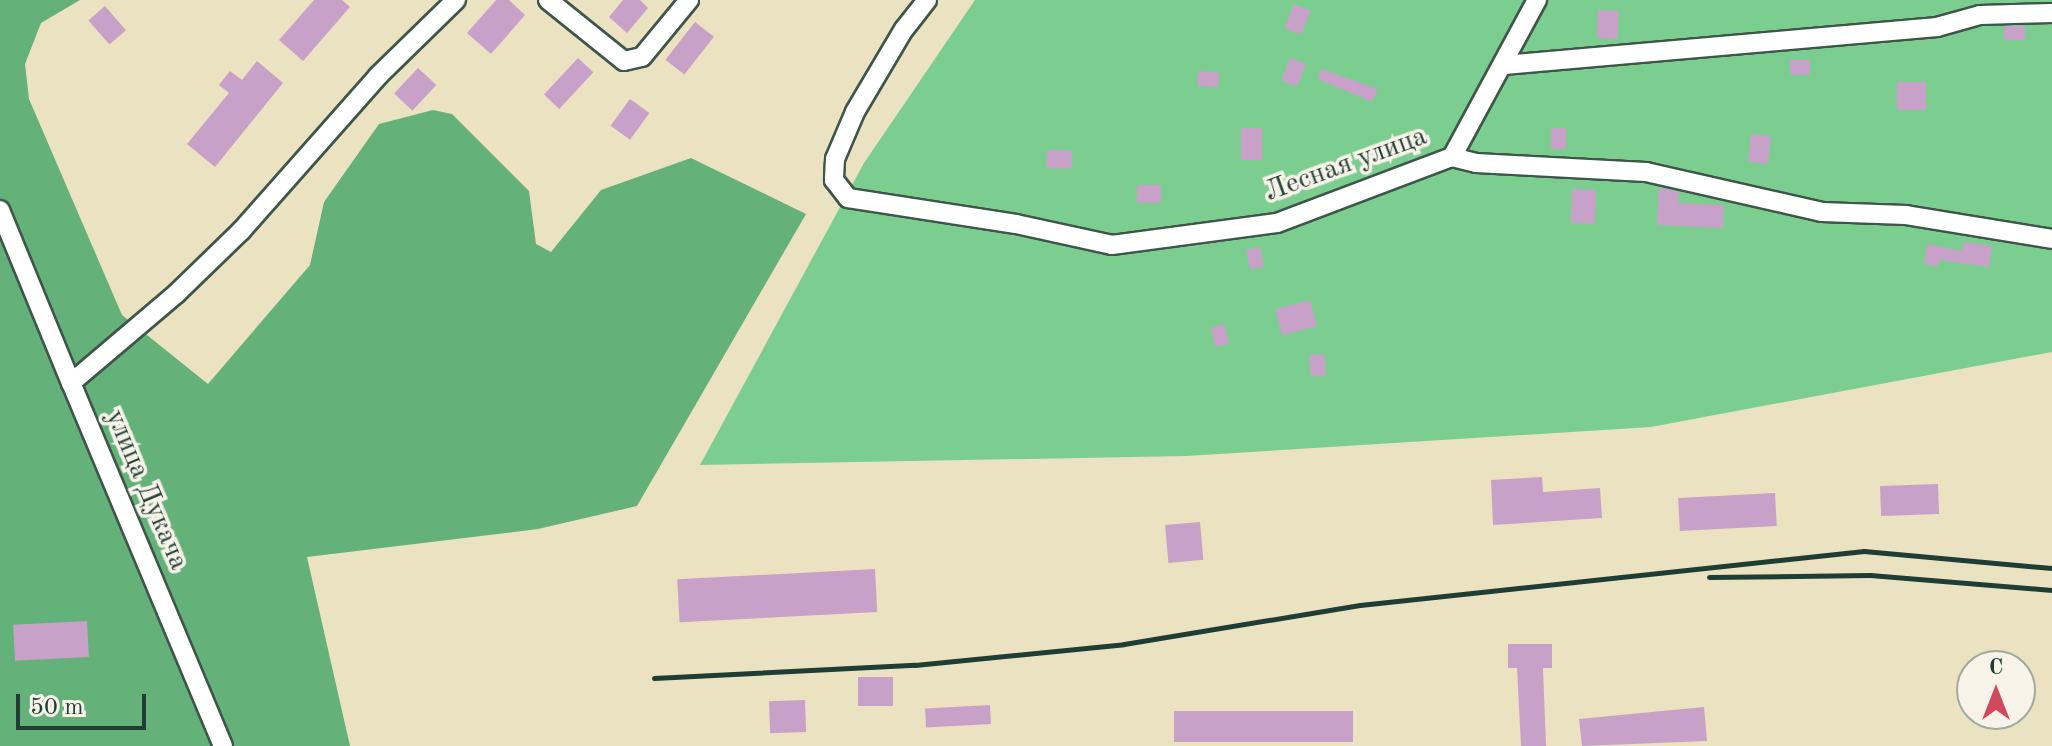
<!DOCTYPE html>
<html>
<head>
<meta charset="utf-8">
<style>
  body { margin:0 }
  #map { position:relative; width:2052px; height:746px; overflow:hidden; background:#ebe2c2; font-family:"Old Standard TT",serif }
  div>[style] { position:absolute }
  .green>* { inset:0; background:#7cce90 }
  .forest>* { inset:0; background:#65b17a }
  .building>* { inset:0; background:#c8a1c9; transform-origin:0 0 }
  .roads { filter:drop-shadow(2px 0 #3e5649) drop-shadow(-2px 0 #3e5649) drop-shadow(0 2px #3e5649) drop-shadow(0 -2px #3e5649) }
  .street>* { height:18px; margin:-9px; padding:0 9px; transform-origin:9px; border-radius:9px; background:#fff }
  .rail>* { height:5px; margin:-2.5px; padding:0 2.5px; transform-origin:2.5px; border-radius:2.5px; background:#1f3d34 }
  span { translate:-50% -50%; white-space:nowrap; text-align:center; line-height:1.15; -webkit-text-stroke:7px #f7f3e8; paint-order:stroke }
  .street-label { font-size:28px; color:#1f3d34 }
  .north { position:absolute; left:1956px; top:650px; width:80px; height:80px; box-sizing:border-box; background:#f7f3e8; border:2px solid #a1aaa0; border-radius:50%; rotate:0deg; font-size:22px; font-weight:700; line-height:32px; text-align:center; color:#1f3d34 }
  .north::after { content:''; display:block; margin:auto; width:28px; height:36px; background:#d1495b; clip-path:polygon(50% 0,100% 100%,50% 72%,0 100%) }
  .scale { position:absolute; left:16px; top:694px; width:130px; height:36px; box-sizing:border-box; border:4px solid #1f3d34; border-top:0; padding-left:10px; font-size:24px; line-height:28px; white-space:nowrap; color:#1f3d34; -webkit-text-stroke:6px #f7f3e8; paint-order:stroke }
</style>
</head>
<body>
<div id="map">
  <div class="green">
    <i style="clip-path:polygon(975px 0,2052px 0,2052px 352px,1651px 427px,1186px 456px,700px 465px,864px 163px)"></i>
  </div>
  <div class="forest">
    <i style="clip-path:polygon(0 0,80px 0,41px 23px,25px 64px,29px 99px,122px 315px,208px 384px,310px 265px,324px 202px,379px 124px,433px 110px,452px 114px,529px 191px,536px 244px,551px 252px,601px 190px,691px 158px,806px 214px,637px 506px,538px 529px,307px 557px,350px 746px,0 746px)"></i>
  </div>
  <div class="building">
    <i style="clip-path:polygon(314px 0,342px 0,350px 7px,303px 61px,279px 40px)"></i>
    <i style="clip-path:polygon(496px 0,509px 0,525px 15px,491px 54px,467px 33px)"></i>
    <i style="clip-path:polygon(623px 0,640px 0,648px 8px,627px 33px,609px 17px)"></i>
    <i style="left:1294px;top:4px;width:18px;height:26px;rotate:22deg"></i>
    <i style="left:105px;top:6px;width:32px;height:22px;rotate:49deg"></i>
    <i style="left:1598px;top:10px;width:21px;height:28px;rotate:3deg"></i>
    <i style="left:695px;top:22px;width:24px;height:48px;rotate:38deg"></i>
    <i style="left:2004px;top:26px;width:21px;height:14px"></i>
    <i style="left:578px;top:58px;width:21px;height:50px;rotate:43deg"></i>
    <i style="left:1290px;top:58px;width:17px;height:24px;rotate:21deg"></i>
    <i style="left:1790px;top:60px;width:20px;height:15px"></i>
    <i style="clip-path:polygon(257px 61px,283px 83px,215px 167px,187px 144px,229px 93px,219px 85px,230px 71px,242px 80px)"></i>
    <i style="left:418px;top:68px;width:25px;height:35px;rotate:43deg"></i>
    <i style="clip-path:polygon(1321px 69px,1378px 89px,1372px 102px,1318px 79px)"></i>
    <i style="left:1198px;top:71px;width:21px;height:15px;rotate:3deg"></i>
    <i style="left:1897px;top:82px;width:29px;height:28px"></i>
    <i style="left:630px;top:99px;width:24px;height:33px;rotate:36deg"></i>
    <i style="left:1241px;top:128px;width:21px;height:32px"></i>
    <i style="left:1551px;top:128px;width:15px;height:21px"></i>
    <i style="left:1751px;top:134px;width:20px;height:28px;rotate:6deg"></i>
    <i style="left:1047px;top:150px;width:25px;height:18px;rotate:2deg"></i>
    <i style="left:1137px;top:185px;width:24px;height:18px"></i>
    <i style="clip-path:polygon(1659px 188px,1679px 192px,1678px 203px,1724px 205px,1723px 228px,1657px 225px)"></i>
    <i style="left:1572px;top:189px;width:24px;height:34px;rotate:2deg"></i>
    <i style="clip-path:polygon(1964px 242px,1992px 246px,1989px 267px,1939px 260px,1938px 267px,1924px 264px,1927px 244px,1962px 251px)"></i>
    <i style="left:1260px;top:247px;width:20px;height:14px;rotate:79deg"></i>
    <i style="left:1310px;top:300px;width:27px;height:36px;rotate:75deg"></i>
    <i style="left:1224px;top:324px;width:20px;height:14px;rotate:75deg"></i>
    <i style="left:1324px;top:354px;width:21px;height:15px;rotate:85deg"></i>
    <i style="clip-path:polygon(1542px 477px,1543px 492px,1600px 488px,1602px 518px,1493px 525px,1491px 480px)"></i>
    <i style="left:1938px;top:484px;width:30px;height:58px;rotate:88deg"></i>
    <i style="left:1775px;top:493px;width:33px;height:97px;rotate:87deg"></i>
    <i style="left:1200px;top:522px;width:38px;height:35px;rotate:85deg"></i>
    <i style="left:875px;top:569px;width:43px;height:198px;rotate:87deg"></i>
    <i style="left:87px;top:621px;width:36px;height:74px;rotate:87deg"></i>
    <i style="clip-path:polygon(1508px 644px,1552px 644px,1552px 668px,1543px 668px,1546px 746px,1521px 746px,1517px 668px,1508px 668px)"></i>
    <i style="left:858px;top:677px;width:35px;height:29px"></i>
    <i style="left:805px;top:700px;width:32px;height:36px;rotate:88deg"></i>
    <i style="left:990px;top:705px;width:19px;height:65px;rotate:87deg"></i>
    <i style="clip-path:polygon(1704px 707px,1707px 741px,1582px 746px,1579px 719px)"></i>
    <i style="left:1353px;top:711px;width:31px;height:179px;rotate:90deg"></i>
  </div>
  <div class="roads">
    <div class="street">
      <i style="left:548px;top:0;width:97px;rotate:38.8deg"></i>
      <i style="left:624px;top:61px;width:18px;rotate:-13deg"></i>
      <i style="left:642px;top:57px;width:74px;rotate:-50.5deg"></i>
      <i style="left:927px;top:0;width:37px;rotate:128deg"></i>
      <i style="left:904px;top:29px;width:96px;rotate:120.6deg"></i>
      <i style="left:855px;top:112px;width:51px;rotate:113.1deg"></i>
      <i style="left:835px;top:159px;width:21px;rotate:93deg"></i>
      <i style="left:834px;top:180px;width:23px;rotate:52deg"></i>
      <i style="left:848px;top:198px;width:170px;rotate:8.8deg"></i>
      <i style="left:1016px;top:224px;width:98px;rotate:12.3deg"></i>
      <i style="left:1112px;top:245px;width:166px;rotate:-7.6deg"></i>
      <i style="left:1277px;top:223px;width:187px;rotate:-20.7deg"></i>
      <i style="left:1452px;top:157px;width:25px;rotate:14deg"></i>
      <i style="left:1476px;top:163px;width:170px;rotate:3deg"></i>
      <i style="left:1646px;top:172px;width:180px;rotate:12.8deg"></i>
      <i style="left:1822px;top:212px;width:84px;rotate:2deg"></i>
      <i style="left:1906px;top:215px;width:148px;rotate:9.3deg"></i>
      <i style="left:1504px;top:65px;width:435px;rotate:-5deg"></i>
      <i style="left:1937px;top:27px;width:45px;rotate:-15.6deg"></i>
      <i style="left:1980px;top:15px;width:72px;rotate:-1.6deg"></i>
      <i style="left:1452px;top:157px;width:179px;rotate:-61.6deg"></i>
      <i style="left:0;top:210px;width:187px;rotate:67.7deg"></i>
      <i style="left:223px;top:746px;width:394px;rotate:-112.7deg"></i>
      <i style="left:71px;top:383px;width:139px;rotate:-40.3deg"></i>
      <i style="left:177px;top:293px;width:89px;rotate:-44.1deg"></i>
      <i style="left:241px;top:231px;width:207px;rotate:-48.5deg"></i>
      <i style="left:378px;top:76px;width:109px;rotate:-44.3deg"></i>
    </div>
  </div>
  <div class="rail">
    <i style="left:1709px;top:577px;width:161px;rotate:-0.7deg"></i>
    <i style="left:1870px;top:575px;width:183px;rotate:4.7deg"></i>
    <i style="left:654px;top:678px;width:261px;rotate:-2.9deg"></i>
    <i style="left:915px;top:665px;width:210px;rotate:-5.7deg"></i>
    <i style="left:1124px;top:644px;width:239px;rotate:-9.4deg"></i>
    <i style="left:1360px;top:605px;width:507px;rotate:-6.12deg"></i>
    <i style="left:1864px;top:551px;width:189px;rotate:5.2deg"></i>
  </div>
  <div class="street-label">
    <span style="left:1346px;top:165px;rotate:-20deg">Лесная улица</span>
    <span style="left:146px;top:490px;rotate:67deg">улица Дукача</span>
  </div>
  <div class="north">С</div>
  <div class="scale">50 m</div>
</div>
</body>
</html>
